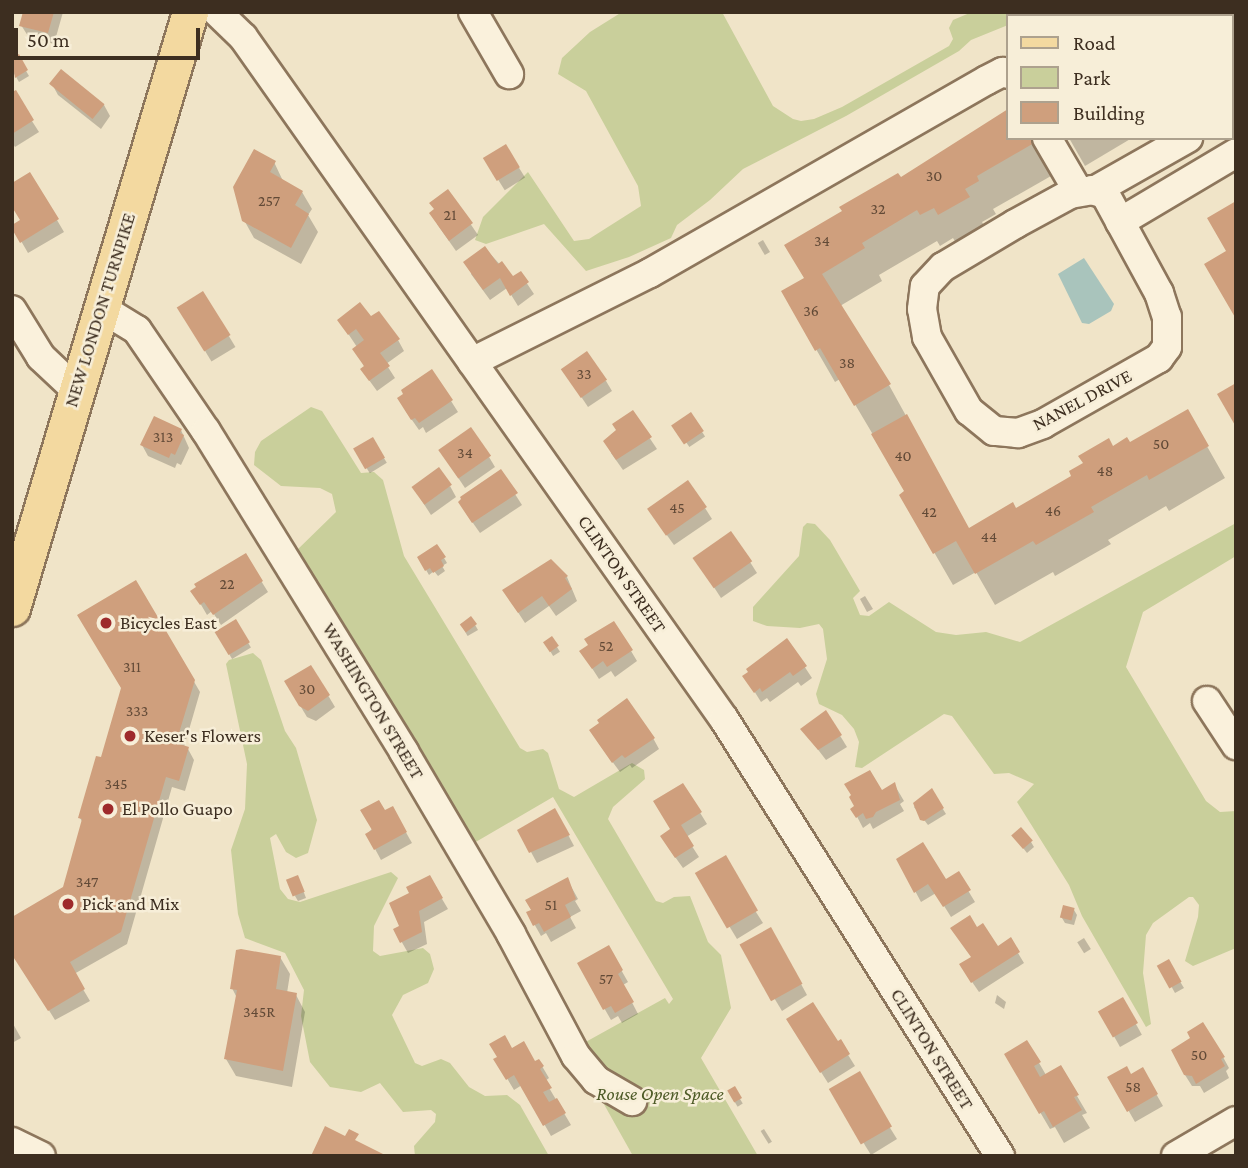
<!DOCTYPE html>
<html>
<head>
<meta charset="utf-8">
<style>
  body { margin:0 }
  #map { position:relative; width:1248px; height:1168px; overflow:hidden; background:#f0e4c8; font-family:"Crimson Pro",serif }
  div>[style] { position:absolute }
  .green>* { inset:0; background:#c9cf9b }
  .water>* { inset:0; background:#a9c4bc }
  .shadow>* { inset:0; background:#0003; transform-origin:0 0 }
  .building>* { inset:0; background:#cf9f7d; transform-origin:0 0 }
  .roads { filter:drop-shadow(2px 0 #8d765c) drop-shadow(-2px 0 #8d765c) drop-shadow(0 2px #8d765c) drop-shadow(0 -2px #8d765c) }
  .minor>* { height:28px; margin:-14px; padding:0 14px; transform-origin:14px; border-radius:14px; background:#faf1dc }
  .major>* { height:35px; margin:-17.5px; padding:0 17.5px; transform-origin:17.5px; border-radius:17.5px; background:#f3d9a0 }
  .dots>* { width:19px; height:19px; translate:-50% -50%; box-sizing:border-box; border:4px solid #f7eed8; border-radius:50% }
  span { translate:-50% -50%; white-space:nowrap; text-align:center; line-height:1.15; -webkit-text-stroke:5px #f7eed8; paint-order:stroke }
  .number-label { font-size:16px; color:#624a37 }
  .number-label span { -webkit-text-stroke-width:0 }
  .street-label { font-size:19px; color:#3d2e20 }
  .poi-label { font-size:19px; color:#3d2e20 }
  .left { translate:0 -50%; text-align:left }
  .park-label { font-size:19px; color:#4d5a26; font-style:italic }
  .frame { position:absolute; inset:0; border:14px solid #3d2e20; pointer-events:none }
  .legend { position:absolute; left:1006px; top:14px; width:228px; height:126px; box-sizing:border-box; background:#f7eed8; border:2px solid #ada18e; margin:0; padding:9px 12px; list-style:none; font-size:21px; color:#3d2e20 }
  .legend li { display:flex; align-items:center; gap:14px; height:35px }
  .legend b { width:35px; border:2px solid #ada18e }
  .scale { position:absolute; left:14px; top:28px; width:186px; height:32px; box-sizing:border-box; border:4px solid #3d2e20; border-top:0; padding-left:9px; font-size:21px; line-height:24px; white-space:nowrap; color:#3d2e20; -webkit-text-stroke:5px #f7eed8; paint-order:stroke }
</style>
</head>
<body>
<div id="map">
  <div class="green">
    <i style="clip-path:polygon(622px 12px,722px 12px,773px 106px,793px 119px,801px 121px,814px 119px,842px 107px,949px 46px,953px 39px,949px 28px,953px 20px,972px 12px,1030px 12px,1024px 16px,1008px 16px,1008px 25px,971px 40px,959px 51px,846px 116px,743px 169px,710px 200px,677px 225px,671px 238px,629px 257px,586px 271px,544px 224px,486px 244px,475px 240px,483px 217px,528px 172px,574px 241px,589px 239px,641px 206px,638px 186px,586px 91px,558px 74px,562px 58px,590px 32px)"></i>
    <i style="clip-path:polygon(311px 407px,322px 411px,361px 473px,374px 472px,383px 480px,404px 556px,520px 748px,527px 752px,543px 749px,548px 753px,559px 789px,574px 797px,632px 763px,644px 770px,645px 779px,613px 807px,608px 819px,656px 901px,663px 903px,674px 897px,690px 896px,708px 942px,721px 955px,731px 1008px,701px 1058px,758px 1156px,633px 1156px,573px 1049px,665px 998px,669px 1004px,673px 999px,553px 797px,474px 843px,469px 843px,295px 552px,336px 512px,332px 494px,320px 488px,281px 486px,254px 465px,255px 452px,261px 441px)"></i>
    <i style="clip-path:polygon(807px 523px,815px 524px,830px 540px,860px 591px,853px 598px,860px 615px,869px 616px,889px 602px,936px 632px,956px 635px,986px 632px,1020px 642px,1236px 523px,1236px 556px,1143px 612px,1126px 667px,1206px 801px,1220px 812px,1236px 811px,1236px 948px,1193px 966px,1185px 961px,1198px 917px,1199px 905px,1193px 897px,1189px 897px,1153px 923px,1146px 935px,1143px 973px,1151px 1024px,1146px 1027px,1082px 916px,1069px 885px,1017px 802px,1034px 784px,1009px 773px,994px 774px,952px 716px,944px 714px,862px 768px,855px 767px,859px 742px,854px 729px,842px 715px,819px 704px,816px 694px,827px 659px,823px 629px,819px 624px,800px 628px,767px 626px,753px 621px,753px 607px,799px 556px,803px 527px)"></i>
    <i style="clip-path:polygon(253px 653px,261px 660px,285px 731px,296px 748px,317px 820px,308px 853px,296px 858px,286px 852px,276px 834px,270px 838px,280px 889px,288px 899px,300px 902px,391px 872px,398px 878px,374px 926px,373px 951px,380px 956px,423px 948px,430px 954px,434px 969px,428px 983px,403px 995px,392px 1015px,415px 1063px,422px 1066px,441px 1059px,450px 1063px,469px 1087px,485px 1096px,507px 1095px,520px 1105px,549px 1156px,415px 1156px,414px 1146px,435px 1122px,436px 1114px,431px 1110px,403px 1112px,380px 1083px,361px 1092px,330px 1087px,310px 1062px,301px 1016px,304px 990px,285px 953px,245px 938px,238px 914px,231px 850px,245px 809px,247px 764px,226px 664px,229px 660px)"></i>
  </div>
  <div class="water">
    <i style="clip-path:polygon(1084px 258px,1114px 304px,1111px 311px,1089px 324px,1082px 323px,1058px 274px)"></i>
  </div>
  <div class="shadow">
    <i style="clip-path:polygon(23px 12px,63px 12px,54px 44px,28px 36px,21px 25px)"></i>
    <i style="left:1236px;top:15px;width:89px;height:4px;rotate:90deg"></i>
    <i style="clip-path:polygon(18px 57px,29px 76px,19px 82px,12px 70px,12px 60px)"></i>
    <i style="clip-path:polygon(61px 72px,104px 105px,110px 116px,101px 129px,58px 95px,52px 84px)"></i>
    <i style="clip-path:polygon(12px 90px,39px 132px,15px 147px,12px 142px)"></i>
    <i style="clip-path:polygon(1008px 111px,1008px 138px,1029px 138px,1051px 176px,993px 209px,996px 214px,982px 222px,987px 230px,958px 246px,953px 238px,940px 246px,937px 241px,879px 275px,882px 281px,840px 306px,889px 385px,969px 530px,1016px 511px,1074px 477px,1113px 448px,1130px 445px,1187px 411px,1225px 478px,1169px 511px,1166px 506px,1108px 540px,1111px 544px,1055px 576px,1053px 572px,995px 605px,976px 572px,953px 585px,901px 495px,907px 492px,840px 379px,835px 382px,783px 292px,806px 279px,900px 179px)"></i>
    <i style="clip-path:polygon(1069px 138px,1132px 138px,1085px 166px)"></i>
    <i style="left:506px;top:147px;width:36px;height:24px;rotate:58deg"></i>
    <i style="clip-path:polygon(274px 162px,283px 181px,302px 192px,312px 209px,308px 215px,318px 232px,301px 264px,254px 238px,244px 220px)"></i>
    <i style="clip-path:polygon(30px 174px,64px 232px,28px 253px,13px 227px,22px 221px)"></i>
    <i style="clip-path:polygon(448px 191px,478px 235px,456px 251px,437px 224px)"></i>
    <i style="left:763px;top:240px;width:14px;height:6px;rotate:60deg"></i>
    <i style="clip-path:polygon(485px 248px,513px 279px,520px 273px,534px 294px,518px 306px,507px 288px,490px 300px,471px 274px)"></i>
    <i style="left:203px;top:293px;width:63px;height:28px;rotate:59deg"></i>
    <i style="clip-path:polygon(371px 319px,398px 340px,404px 351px,386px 364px,395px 378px,377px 391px,369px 380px,357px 347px,339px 320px)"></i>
    <i style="clip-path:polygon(432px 371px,458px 412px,426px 433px,423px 427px,419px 430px,405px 410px)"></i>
    <i style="clip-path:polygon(570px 380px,606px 381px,612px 391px,588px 407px)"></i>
    <i style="clip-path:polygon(632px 412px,657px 449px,623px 470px,611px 453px,618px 431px)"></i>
    <i style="left:690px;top:414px;width:27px;height:19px;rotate:56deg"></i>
    <i style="clip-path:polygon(181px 430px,189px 448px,181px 465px,177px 463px,175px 468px,148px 456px,142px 445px)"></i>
    <i style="left:372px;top:439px;width:28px;height:20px;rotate:58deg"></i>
    <i style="clip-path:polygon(489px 457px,495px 467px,465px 488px,447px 461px)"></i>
    <i style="clip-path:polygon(500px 471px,522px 505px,480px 533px,466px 513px)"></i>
    <i style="clip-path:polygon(450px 486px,456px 497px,431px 515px,420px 498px)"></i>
    <i style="clip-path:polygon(705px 508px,712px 519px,674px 545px,656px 520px)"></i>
    <i style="clip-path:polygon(437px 546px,447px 563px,442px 566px,445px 571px,438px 576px,434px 571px,429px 575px,419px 558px)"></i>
    <i style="clip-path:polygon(245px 555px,268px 592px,221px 625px,212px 611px,207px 615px,193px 591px)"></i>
    <i style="clip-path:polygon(551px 561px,567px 577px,577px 601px,556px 616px,549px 606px,525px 623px,504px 591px)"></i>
    <i style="clip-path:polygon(750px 562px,757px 573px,721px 598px,702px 569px)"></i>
    <i style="clip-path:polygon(136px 582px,200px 692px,184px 747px,188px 749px,194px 760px,185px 791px,172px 787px,127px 944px,74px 974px,90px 1001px,55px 1020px,12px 951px,64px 888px,83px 823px,80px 818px,102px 759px,122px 689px)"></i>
    <i style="clip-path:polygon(865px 596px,873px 609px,867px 612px,860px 599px)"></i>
    <i style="left:471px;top:618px;width:14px;height:12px;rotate:60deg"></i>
    <i style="left:235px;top:621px;width:31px;height:22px;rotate:59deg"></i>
    <i style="left:552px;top:639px;width:15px;height:8px;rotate:58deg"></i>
    <i style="clip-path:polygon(787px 640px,812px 678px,801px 686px,798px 682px,770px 702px,767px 698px,761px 702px,751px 686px)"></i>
    <i style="clip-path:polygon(631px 651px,637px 661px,615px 677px,611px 671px,599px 679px,588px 662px)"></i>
    <i style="clip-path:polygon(311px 667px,335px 707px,316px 721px,307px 717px,286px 682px)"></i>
    <i style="clip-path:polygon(826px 713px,847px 747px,826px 760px,803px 730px)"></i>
    <i style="clip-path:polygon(653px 738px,659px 749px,632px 768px,630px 765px,620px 772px,597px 741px)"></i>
    <i style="clip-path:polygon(894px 784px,904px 801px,900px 804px,904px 811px,873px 829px,870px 823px,863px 828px,853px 809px)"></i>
    <i style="clip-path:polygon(683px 785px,707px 824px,686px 837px,699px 857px,683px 868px,668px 847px)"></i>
    <i style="clip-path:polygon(931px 790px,946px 814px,928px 825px,914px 807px)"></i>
    <i style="clip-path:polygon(392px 808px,412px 843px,381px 860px,367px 834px)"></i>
    <i style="clip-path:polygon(555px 810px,574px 846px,537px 863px,531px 852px)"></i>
    <i style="clip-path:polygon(1017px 840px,1031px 842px,1034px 847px,1027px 853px)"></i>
    <i style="clip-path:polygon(898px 859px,946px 882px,958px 874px,975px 902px,951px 917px,936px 893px,921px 902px)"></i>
    <i style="clip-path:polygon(699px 876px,738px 884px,763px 923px,737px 939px)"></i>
    <i style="clip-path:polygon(429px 877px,448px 909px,424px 922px,427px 944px,408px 953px,395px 930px,401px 927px,411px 894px)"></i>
    <i style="clip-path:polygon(567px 879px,578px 899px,575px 901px,581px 911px,570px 917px,576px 928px,551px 942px,546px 933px,541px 936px,528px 913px)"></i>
    <i style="clip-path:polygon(300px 882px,306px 898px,298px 901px,295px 896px)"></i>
    <i style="clip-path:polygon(1074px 910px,1077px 915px,1074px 925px,1065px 923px,1062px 918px)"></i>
    <i style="clip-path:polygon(771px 929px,807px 995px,782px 1011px,744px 948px)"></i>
    <i style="clip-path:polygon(977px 929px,997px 948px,1010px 940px,1024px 963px,979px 992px,968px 976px)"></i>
    <i style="left:1084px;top:938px;width:13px;height:8px;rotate:58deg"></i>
    <i style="clip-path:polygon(608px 947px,628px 982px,623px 985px,638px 1014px,622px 1023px,618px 1016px,611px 1020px,579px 964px)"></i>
    <i style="clip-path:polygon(280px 957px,290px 974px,287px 993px,296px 995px,305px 1012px,292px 1087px,236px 1076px,226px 1059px,237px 998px,232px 988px)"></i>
    <i style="clip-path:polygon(1168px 962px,1184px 988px,1175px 993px,1160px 966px)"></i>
    <i style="clip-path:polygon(997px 995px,1006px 1002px,1004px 1009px,995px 1003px)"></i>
    <i style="left:1122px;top:999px;width:41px;height:25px;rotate:61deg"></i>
    <i style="clip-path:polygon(12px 1022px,21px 1038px,12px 1043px)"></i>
    <i style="clip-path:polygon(795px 1031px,837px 1044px,840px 1042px,855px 1066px,828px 1083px)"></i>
    <i style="clip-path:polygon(1027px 1042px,1046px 1075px,1060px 1067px,1087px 1113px,1082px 1115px,1090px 1128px,1064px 1143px,1055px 1127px,1050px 1129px,1006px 1054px)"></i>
    <i style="clip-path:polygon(511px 1050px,535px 1063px,539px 1061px,549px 1078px,545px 1081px,571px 1125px,551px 1136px,522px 1085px,514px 1090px,496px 1060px)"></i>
    <i style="clip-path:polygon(1223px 1057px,1229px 1068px,1226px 1071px,1229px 1078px,1204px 1093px,1200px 1086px,1192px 1086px,1185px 1075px)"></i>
    <i style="clip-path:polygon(1142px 1069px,1163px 1106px,1135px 1122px,1110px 1078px,1131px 1076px)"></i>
    <i style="left:734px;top:1089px;width:17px;height:6px;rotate:59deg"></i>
    <i style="clip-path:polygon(872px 1099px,897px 1139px,871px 1155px,839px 1103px)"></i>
    <i style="left:764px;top:1129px;width:15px;height:4px;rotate:58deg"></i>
  </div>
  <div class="building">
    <i style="clip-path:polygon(23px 12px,54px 12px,48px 33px,19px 26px)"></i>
    <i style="left:1236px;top:13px;width:48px;height:4px;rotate:90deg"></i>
    <i style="clip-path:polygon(19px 54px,28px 70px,15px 78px,12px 58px)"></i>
    <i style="left:61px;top:69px;width:56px;height:19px;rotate:39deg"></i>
    <i style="clip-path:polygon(16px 90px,34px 120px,12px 134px,12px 92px)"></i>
    <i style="clip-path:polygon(1008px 109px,1008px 138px,1031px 138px,1034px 143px,977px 176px,979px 181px,965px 189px,970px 197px,938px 215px,934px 208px,920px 215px,917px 210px,862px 243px,865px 248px,822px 274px,891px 384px,854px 406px,820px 348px,815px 351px,781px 291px,804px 278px,784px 245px,842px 211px,839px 207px,898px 173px,901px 177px)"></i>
    <i style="left:506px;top:144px;width:27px;height:27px;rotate:59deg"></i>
    <i style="clip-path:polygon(254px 149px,276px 161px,270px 172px,303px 191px,295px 205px,309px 214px,291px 248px,242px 221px,233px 187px)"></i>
    <i style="clip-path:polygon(30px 172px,59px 219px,20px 243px,12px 229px,12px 225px,20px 220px,12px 207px,12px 183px)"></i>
    <i style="clip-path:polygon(448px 189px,473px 223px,449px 241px,429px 213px,434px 209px,429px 203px)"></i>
    <i style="clip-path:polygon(1236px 201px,1236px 319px,1204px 264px,1226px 251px,1207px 218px)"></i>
    <i style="clip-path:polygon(485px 246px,498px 264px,502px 261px,513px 276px,521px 271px,529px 282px,510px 296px,500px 278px,483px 290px,463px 262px)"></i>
    <i style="left:203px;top:291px;width:52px;height:31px;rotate:58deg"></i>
    <i style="clip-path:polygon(360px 302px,371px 316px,379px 311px,400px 339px,380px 353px,390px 366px,369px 381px,360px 369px,364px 366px,352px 349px,364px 340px,356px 329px,348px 335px,337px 320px)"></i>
    <i style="left:587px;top:351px;width:35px;height:32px;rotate:55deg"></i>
    <i style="clip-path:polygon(432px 369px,453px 400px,419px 423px,415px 418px,411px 420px,397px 398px,403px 394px,401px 390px)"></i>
    <i style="clip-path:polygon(1236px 383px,1236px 427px,1217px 394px)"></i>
    <i style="clip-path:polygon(1188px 409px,1209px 446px,1149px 480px,1147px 475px,1091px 507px,1094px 512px,1036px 545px,1033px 541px,975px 574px,956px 541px,933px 554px,899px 495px,904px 491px,871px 434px,907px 414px,969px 528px,1013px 502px,1016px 508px,1071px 476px,1069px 471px,1083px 463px,1078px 456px,1109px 438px,1113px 446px,1127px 437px,1130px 442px)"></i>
    <i style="clip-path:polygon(633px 410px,652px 437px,616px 460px,603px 441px,616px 430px,612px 424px)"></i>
    <i style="left:691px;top:412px;width:23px;height:24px;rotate:56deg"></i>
    <i style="clip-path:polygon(154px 416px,182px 429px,180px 433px,184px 435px,175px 455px,171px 453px,169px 458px,140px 445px)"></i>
    <i style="left:471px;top:427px;width:35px;height:40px;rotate:55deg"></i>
    <i style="left:373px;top:437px;width:24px;height:23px;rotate:60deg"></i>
    <i style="left:439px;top:467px;width:22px;height:34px;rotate:54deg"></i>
    <i style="clip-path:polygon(501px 469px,518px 493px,472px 523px,458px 502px,461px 499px,460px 497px)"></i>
    <i style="left:688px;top:480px;width:33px;height:50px;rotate:55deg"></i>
    <i style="left:731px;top:531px;width:37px;height:47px;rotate:55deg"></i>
    <i style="clip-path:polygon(437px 544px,446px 557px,441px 560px,444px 566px,433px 573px,430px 568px,425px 571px,417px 557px)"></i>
    <i style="clip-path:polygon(246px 553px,263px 581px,213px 615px,204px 602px,200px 605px,190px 591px,196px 587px,194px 584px)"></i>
    <i style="clip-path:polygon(551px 559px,568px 576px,565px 578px,572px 589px,549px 606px,542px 596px,518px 613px,502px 590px)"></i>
    <i style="clip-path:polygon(136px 580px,195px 680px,176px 743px,189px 747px,179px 781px,166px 777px,121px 932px,70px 962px,85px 989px,48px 1011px,12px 955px,12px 917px,63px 887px,82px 819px,78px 818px,96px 756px,101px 757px,121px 688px,77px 615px)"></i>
    <i style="left:471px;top:616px;width:10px;height:14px;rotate:53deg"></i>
    <i style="left:236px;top:619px;width:27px;height:25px;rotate:59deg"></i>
    <i style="clip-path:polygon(614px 621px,633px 650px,607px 667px,603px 661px,592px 669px,579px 651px,588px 645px,584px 639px)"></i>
    <i style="left:552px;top:636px;width:12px;height:11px;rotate:55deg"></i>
    <i style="clip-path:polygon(787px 638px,807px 666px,793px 676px,790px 672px,762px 692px,760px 688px,754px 693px,742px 676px,748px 672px,746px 669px)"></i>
    <i style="clip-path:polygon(311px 665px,330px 695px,308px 711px,299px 706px,284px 681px)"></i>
    <i style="clip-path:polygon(627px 698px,655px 738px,625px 758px,622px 755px,612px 763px,589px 730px,599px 723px,597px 720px)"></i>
    <i style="clip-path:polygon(826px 710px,842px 735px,818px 750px,800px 729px)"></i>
    <i style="clip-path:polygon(870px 770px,882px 790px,895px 782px,900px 800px,876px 812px,873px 817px,866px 819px,863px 813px,856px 818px,850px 809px,854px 806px,849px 797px,851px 795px,844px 784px)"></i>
    <i style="clip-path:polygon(683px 783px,702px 812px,681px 825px,694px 846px,675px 858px,660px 836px,670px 829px,653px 801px)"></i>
    <i style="clip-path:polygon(932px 788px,944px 808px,924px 821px,920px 820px,913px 803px)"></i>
    <i style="clip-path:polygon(379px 800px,385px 810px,393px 806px,407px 832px,374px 850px,365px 834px,372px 830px,360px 810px)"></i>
    <i style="clip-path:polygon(555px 808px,570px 835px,529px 853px,517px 830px)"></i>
    <i style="left:1021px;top:827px;width:18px;height:13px;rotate:49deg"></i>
    <i style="clip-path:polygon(923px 842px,946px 879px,959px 871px,971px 890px,943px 907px,928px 884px,914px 893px,896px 859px)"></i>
    <i style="left:726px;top:855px;width:64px;height:36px;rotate:60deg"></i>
    <i style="left:298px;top:875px;width:18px;height:13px;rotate:68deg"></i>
    <i style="clip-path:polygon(430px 875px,443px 898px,419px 911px,422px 932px,400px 943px,393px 929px,399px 926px,389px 903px,409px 893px,406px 887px)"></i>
    <i style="clip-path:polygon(568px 877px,576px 899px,565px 905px,571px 917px,544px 932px,539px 923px,533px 926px,526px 912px,531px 910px,525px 900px)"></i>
    <i style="left:1063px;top:905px;width:12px;height:13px;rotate:14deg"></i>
    <i style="clip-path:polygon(970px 915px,977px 927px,983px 923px,998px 946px,1011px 937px,1020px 952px,971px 983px,959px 964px,971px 957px,950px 928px)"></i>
    <i style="left:771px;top:927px;width:65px;height:36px;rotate:61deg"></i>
    <i style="clip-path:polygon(609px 945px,623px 970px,618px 974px,634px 1002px,615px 1013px,611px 1006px,603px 1010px,577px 963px)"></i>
    <i style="clip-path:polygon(241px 949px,281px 956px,276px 989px,297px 993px,283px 1071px,224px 1059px,237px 990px,230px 989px,236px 950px)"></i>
    <i style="left:1169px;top:959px;width:26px;height:14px;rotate:61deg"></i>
    <i style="left:1123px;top:997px;width:30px;height:29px;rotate:60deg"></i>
    <i style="clip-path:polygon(813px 1002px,838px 1041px,841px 1039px,850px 1054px,820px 1073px,786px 1019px)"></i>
    <i style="clip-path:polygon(1203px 1022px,1225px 1057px,1221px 1059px,1225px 1066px,1196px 1084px,1192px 1076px,1184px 1075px,1171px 1050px,1190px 1038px,1187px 1032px)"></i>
    <i style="clip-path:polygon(505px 1035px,512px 1048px,524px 1041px,535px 1061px,539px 1059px,544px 1066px,540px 1069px,552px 1088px,543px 1092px,549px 1102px,557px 1098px,566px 1113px,543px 1126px,514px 1075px,506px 1080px,493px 1059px,497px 1057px,489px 1044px)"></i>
    <i style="clip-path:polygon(1027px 1040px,1041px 1062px,1034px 1066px,1040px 1077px,1061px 1065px,1079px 1095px,1074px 1097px,1082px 1110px,1053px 1127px,1044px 1111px,1039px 1114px,1004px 1054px)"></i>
    <i style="clip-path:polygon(1127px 1066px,1131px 1074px,1143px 1067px,1158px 1094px,1127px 1112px,1107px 1077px)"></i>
    <i style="left:860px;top:1071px;width:64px;height:36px;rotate:60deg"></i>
    <i style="left:735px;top:1086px;width:14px;height:9px;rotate:60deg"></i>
    <i style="clip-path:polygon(325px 1126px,345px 1136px,349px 1129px,359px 1134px,355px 1140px,387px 1156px,311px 1156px)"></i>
  </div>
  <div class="roads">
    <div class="minor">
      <i style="left:217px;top:12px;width:36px;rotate:44deg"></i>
      <i style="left:243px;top:37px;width:835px;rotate:54.81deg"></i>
      <i style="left:724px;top:719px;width:517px;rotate:57.72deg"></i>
      <i style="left:473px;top:12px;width:72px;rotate:59.9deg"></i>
      <i style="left:1232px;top:114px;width:4px;rotate:-27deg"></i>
      <i style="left:1047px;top:138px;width:61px;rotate:59.7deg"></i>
      <i style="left:1092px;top:190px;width:14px;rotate:17deg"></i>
      <i style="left:1105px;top:194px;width:113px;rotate:61.4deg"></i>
      <i style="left:1159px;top:293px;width:25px;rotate:72deg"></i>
      <i style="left:1167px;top:317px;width:30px;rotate:90deg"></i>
      <i style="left:1167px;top:347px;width:14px;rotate:126deg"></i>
      <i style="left:1159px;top:358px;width:133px;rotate:150.4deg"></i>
      <i style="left:1043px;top:424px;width:27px;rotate:160deg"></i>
      <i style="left:1018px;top:433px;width:24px;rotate:-175deg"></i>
      <i style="left:994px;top:431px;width:32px;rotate:-141deg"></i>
      <i style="left:969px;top:411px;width:85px;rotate:-119.6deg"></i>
      <i style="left:927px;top:337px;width:28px;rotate:-100deg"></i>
      <i style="left:922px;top:309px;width:23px;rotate:-83deg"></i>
      <i style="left:925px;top:286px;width:26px;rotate:-47deg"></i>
      <i style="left:943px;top:267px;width:84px;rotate:-30.8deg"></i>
      <i style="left:1015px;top:224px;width:63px;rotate:-28.6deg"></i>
      <i style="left:1070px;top:194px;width:22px;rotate:-10deg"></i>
      <i style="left:1096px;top:190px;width:106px;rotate:-29.5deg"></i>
      <i style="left:1120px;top:222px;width:135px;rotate:-30.7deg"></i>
      <i style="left:101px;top:308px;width:42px;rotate:31.4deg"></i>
      <i style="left:137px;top:330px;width:122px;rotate:55.7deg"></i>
      <i style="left:206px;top:431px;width:377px;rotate:58.3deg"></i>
      <i style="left:404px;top:752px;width:211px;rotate:59.5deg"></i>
      <i style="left:511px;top:934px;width:138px;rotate:62deg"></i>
      <i style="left:576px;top:1056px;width:31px;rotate:50deg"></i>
      <i style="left:596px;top:1080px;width:42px;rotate:30.3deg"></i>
      <i style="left:12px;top:310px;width:55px;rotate:58.3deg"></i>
      <i style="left:41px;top:357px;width:48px;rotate:43.3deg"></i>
      <i style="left:472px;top:362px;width:199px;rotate:-26.6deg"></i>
      <i style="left:650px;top:273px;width:388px;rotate:-29.8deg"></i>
      <i style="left:987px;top:80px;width:18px;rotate:-27deg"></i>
      <i style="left:1003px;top:72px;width:5px;rotate:22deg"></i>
      <i style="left:1207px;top:701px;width:53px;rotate:56.6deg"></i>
      <i style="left:12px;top:1142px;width:32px;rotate:26deg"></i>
      <i style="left:1176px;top:1156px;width:69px;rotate:-30.3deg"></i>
    </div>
    <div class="major">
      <i style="left:12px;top:608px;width:622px;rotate:-73.37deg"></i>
    </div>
  </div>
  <div class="dots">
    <i style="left:106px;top:623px;background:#9e2a2b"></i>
    <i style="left:130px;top:736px;background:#9e2a2b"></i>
    <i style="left:108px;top:809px;background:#9e2a2b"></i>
    <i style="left:68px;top:904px;background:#9e2a2b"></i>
  </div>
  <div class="number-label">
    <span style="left:934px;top:176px">30</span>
    <span style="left:269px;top:201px">257</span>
    <span style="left:878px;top:209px">32</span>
    <span style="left:450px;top:215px">21</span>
    <span style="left:822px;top:241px">34</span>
    <span style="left:811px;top:311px">36</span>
    <span style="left:847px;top:363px">38</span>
    <span style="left:584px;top:374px">33</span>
    <span style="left:163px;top:437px">313</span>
    <span style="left:1161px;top:444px">50</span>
    <span style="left:465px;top:453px">34</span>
    <span style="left:903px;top:456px">40</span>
    <span style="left:1105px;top:471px">48</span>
    <span style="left:677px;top:508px">45</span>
    <span style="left:1053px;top:511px">46</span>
    <span style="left:929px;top:512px">42</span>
    <span style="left:989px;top:537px">44</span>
    <span style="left:227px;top:584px">22</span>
    <span style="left:606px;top:646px">52</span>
    <span style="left:132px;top:667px">311</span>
    <span style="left:307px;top:689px">30</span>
    <span style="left:137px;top:711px">333</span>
    <span style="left:116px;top:784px">345</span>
    <span style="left:87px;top:882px">347</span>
    <span style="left:551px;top:905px">51</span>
    <span style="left:606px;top:979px">57</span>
    <span style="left:259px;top:1012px">345R</span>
    <span style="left:1199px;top:1055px">50</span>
    <span style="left:1133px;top:1087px">58</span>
  </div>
  <div class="street-label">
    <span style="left:100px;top:310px;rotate:-73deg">NEW LONDON TURNPIKE</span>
    <span style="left:1082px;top:400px;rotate:-28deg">NANEL DRIVE</span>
    <span style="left:622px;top:574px;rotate:55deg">CLINTON STREET</span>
    <span style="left:373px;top:701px;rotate:59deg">WASHINGTON STREET</span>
    <span style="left:932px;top:1049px;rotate:58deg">CLINTON STREET</span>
  </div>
  <div class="poi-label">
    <span class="left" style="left:120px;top:623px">Bicycles East</span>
    <span class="left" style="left:144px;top:736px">Keser's Flowers</span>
    <span class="left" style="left:122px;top:809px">El Pollo Guapo</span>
    <span class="left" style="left:82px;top:904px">Pick and Mix</span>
  </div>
  <div class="park-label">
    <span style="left:660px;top:1094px">Rouse Open Space</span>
  </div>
  <div class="frame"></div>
  <ul class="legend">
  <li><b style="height:9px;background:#f3d9a0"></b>Road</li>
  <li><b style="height:19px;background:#c9cf9b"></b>Park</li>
  <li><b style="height:19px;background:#cf9f7d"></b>Building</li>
  </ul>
  <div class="scale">50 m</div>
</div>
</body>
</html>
